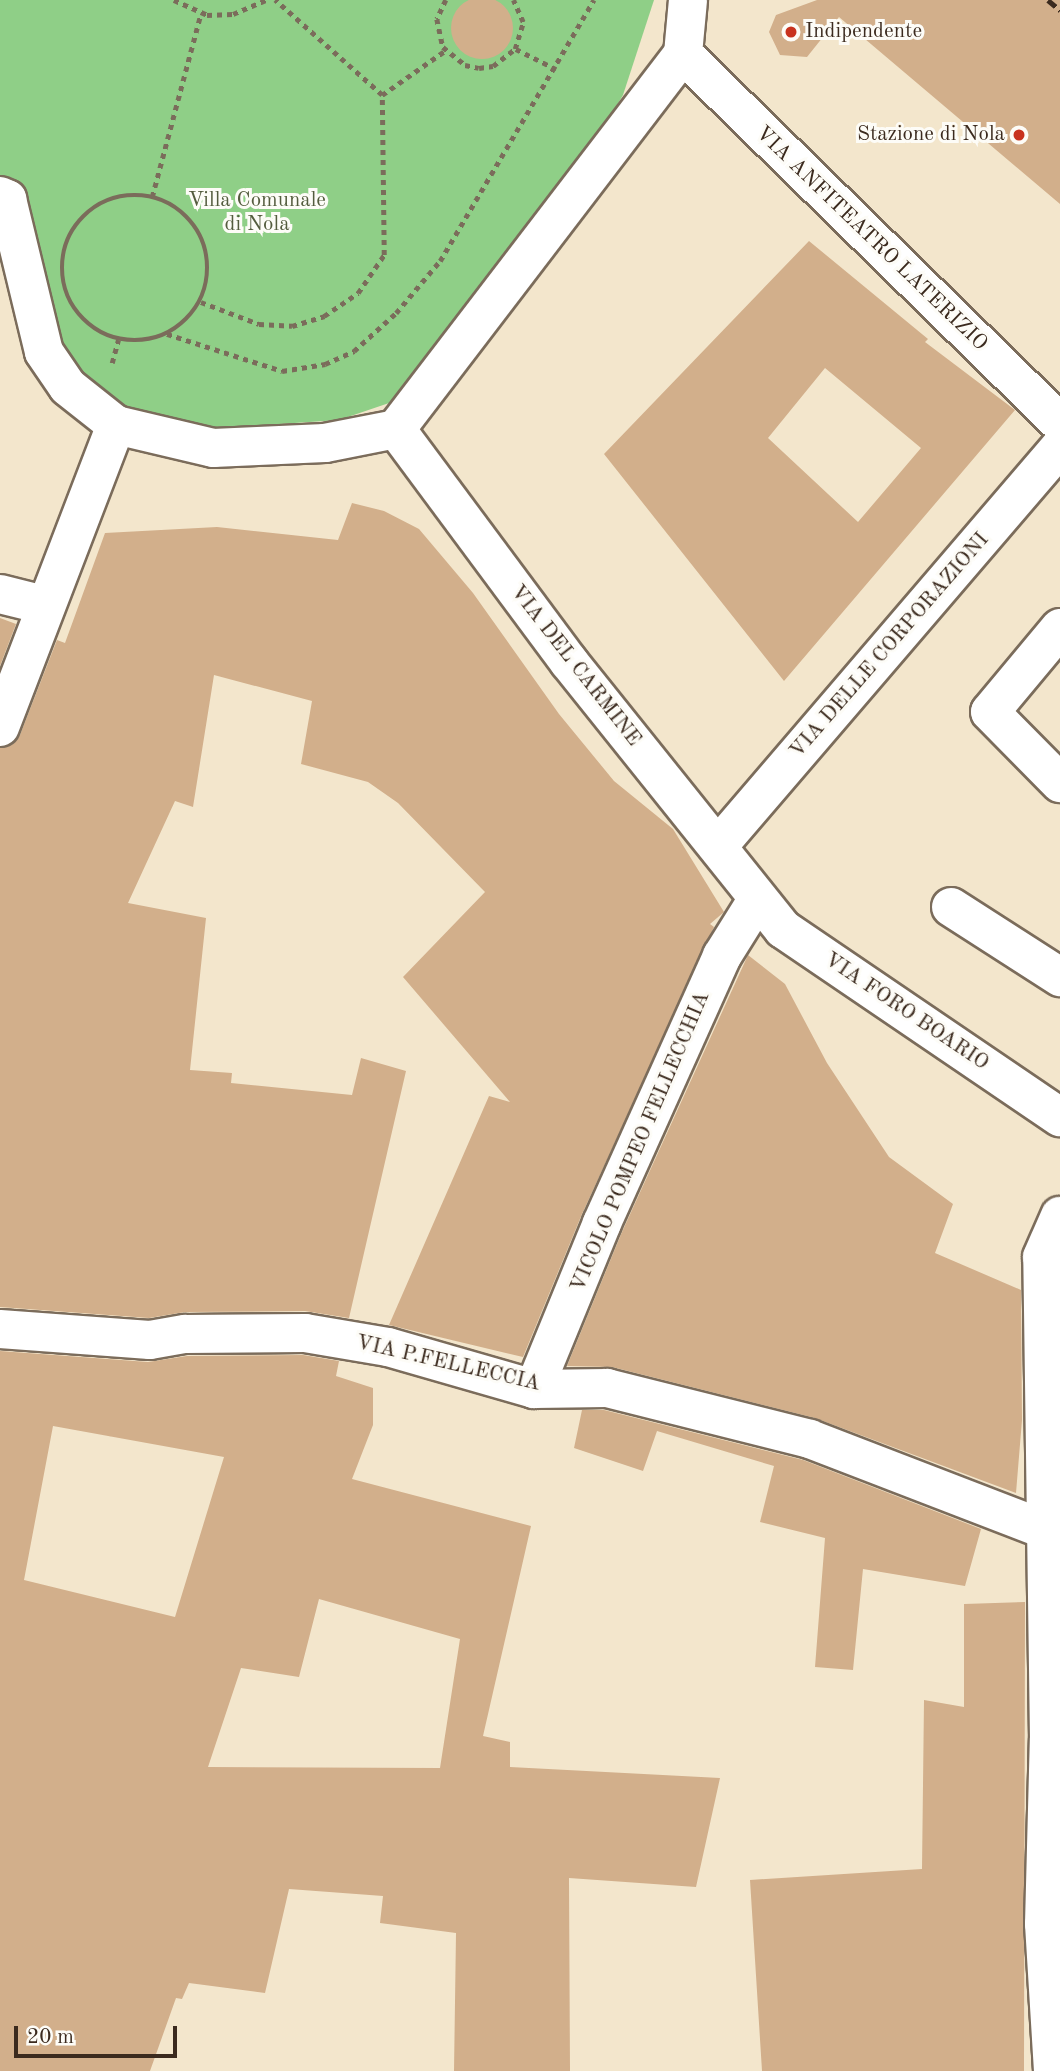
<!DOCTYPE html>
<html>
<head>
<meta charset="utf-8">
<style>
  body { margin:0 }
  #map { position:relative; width:1060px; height:2071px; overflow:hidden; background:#f3e6cc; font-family:"Old Standard TT",serif }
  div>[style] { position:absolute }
  .green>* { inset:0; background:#8fcf87 }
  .building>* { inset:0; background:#d2af8b }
  .round { border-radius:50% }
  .path>* { height:4.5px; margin-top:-2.25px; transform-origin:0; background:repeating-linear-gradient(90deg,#7b6c5b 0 5px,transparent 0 10px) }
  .path>.ring { margin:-2.25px; padding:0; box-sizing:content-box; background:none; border:4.5px solid #7b6c5b; border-radius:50% }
  .roads { filter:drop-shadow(2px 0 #7b6c5b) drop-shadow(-2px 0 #7b6c5b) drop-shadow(0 2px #7b6c5b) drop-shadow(0 -2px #7b6c5b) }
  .minor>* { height:38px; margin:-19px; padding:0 19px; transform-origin:19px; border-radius:19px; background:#fff }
  .rail>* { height:5px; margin-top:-2.5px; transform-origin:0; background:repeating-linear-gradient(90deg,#3b2a1e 0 10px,transparent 0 15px) }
  .dots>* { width:19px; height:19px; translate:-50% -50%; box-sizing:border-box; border:4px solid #fdfcf7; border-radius:50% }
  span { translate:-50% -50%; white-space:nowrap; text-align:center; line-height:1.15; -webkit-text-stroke:6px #fdfcf7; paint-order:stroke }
  .poi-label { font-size:21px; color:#3b2a1e }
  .left { translate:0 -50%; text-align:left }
  .right { translate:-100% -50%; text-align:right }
  .park-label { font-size:21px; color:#545c3e }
  .street-label { font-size:21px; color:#3b2a1e }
  .scale { position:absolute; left:14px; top:2026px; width:163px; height:32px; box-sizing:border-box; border:4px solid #3b2a1e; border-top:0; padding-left:9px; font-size:21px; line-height:24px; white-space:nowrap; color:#3b2a1e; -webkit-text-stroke:5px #fdfcf7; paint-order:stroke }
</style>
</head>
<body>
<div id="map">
  <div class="green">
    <i style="clip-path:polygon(0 0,654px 0,623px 95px,585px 159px,430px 360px,392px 402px,339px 420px,219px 428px,140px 413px,94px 391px,69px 369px,0 189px)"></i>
  </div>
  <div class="building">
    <i class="round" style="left:451px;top:-3px;width:62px;height:62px"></i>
    <i style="clip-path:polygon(817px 0,1060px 0,1060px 204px,839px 17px,807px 57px,780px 55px,769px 32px,776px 15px)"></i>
    <i style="clip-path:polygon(evenodd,809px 241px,928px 339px,925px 342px,1015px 410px,784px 681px,604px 454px,809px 241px,825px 368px,921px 448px,858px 522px,768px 438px,825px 368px)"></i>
    <i style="clip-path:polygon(352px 503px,384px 511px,419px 529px,473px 593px,559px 714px,614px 781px,673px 829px,724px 912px,710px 924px,714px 927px,582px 1214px,523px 1357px,389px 1325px,489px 1096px,510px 1102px,403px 977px,485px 892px,398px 803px,368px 782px,301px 764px,312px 701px,214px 675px,193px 807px,175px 801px,128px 903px,206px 918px,190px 1070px,232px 1073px,231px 1083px,352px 1095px,361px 1058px,406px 1071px,349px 1318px,305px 1311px,185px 1312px,149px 1318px,0 1307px,0 748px,13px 744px,20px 735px,57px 640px,65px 643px,105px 533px,217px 527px,338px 540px)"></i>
    <i style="clip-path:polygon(0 618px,16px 624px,0 666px)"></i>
    <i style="clip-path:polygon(748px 955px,785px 984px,827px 1063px,889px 1157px,953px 1204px,935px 1253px,1021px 1290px,1022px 1420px,1016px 1493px,815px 1418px,612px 1367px,567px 1366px,622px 1232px)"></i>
    <i style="clip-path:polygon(evenodd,0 1351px,148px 1362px,187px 1356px,303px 1355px,339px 1361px,336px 1376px,373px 1388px,373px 1425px,352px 1479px,531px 1526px,483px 1736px,510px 1742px,510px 1767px,720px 1778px,696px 1887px,569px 1878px,570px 2071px,454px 2071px,456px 1933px,380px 1923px,383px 1896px,289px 1889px,265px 1993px,189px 1983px,182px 1999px,176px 1998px,150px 2071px,0 2071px,0 1351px,53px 1426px,224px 1457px,175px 1617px,24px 1580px,53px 1426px,0 1351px,319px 1599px,460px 1639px,440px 1768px,208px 1767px,241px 1668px,299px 1677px,319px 1599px)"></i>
    <i style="clip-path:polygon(582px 1410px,604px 1410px,803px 1460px,981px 1529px,965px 1586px,863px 1569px,853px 1670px,815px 1667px,825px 1538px,760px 1522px,774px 1466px,657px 1431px,643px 1471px,574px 1448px)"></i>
    <i style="clip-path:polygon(1025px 1602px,1024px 2071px,762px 2071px,750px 1880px,922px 1869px,924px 1700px,964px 1707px,964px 1604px)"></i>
  </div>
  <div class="path">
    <i style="left:174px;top:0;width:36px;rotate:24deg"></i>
    <i style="left:207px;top:15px;width:26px;rotate:-2deg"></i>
    <i style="left:233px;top:14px;width:36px;rotate:-23deg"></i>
    <i style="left:446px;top:0;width:21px;rotate:115deg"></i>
    <i style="left:437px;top:19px;width:29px;rotate:78deg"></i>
    <i style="left:443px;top:47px;width:28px;rotate:39deg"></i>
    <i style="left:465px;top:65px;width:14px;rotate:12deg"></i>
    <i style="left:479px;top:68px;width:14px;rotate:-8deg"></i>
    <i style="left:493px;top:66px;width:28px;rotate:-38deg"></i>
    <i style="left:515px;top:49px;width:28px;rotate:-73deg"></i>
    <i style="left:523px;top:22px;width:24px;rotate:-114deg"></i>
    <i style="left:516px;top:49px;width:45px;rotate:26.6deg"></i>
    <i style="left:382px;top:95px;width:78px;rotate:-35.1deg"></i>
    <i class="ring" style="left:62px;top:195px;width:141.5px;height:141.5px"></i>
    <i style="left:152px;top:197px;width:190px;rotate:-75.1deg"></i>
    <i style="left:201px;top:302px;width:62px;rotate:20.8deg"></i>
    <i style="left:259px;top:324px;width:33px;rotate:3deg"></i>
    <i style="left:292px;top:326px;width:34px;rotate:-17deg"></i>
    <i style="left:324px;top:316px;width:41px;rotate:-34.1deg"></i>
    <i style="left:358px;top:293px;width:46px;rotate:-55.6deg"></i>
    <i style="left:384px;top:255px;width:160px;rotate:-90.7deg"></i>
    <i style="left:382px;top:95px;width:143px;rotate:-138.4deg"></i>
    <i style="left:167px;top:334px;width:121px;rotate:17.8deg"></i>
    <i style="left:282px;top:371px;width:44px;rotate:-9.2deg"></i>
    <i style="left:325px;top:364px;width:32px;rotate:-24deg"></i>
    <i style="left:354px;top:351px;width:57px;rotate:-42.1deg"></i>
    <i style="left:396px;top:313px;width:68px;rotate:-49.8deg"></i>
    <i style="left:440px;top:261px;width:303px;rotate:-59.5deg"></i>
    <i style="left:112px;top:363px;width:24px;rotate:-75deg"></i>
  </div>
  <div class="roads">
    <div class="minor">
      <i style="left:683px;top:54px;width:528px;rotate:44.39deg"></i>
      <i style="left:0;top:196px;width:8px;rotate:23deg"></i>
      <i style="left:7px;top:199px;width:157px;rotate:76.4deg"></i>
      <i style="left:44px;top:352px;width:42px;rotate:55.6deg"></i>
      <i style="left:68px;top:387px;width:61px;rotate:38.4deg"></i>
      <i style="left:116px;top:425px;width:100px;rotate:13.3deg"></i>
      <i style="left:213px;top:448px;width:112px;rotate:-2.6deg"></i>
      <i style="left:325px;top:443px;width:72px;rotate:-11.2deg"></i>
      <i style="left:396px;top:429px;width:472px;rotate:-52.6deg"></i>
      <i style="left:683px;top:54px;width:54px;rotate:-84.7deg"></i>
      <i style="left:396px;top:429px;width:290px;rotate:53.4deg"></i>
      <i style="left:569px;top:662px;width:342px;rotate:51.3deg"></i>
      <i style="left:783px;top:929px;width:335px;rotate:34.2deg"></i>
      <i style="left:0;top:594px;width:45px;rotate:14deg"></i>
      <i style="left:1060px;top:628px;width:109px;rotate:129.8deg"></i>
      <i style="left:990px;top:712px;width:100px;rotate:45.4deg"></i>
      <i style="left:0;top:727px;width:324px;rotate:-69deg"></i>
      <i style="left:719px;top:845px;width:524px;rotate:-49.41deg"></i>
      <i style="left:951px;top:907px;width:130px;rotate:32.7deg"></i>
      <i style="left:0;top:1329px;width:150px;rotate:4.2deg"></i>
      <i style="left:150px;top:1340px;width:36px;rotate:-10deg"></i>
      <i style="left:185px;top:1334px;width:120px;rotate:-0.5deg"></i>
      <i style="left:305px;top:1333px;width:84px;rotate:9.6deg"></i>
      <i style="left:388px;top:1347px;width:152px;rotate:16deg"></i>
      <i style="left:534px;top:1389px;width:73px;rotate:-0.8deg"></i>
      <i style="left:607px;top:1388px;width:209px;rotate:14.1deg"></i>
      <i style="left:810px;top:1439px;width:250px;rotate:21.1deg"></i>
      <i style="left:534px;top:1389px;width:179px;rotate:-67.7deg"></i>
      <i style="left:602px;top:1223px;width:293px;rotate:-65.8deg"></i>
      <i style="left:722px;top:956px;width:66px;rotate:-58deg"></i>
      <i style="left:1053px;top:2071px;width:147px;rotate:-93.5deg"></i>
      <i style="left:1044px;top:1924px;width:185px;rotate:-88.5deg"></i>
      <i style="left:1049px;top:1739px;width:482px;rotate:-90.8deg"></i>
      <i style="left:1042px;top:1257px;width:45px;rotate:-66.3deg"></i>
    </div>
  </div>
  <div class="rail">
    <i style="left:1048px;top:0;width:16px;rotate:40deg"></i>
  </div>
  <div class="dots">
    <i style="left:791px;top:32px;background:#c8321e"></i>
    <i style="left:1019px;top:135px;background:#c8321e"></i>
  </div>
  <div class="poi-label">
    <span class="left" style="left:805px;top:32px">Indipendente</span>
    <span class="right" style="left:1005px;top:135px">Stazione di Nola</span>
  </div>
  <div class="park-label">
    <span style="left:257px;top:213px">Villa Comunale<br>di Nola</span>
  </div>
  <div class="street-label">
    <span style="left:871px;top:239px;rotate:44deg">VIA ANFITEATRO LATERIZIO</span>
    <span style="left:890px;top:646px;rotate:-49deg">VIA DELLE CORPORAZIONI</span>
    <span style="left:575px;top:666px;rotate:52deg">VIA DEL CARMINE</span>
    <span style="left:906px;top:1012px;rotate:34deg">VIA FORO BOARIO</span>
    <span style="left:641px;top:1142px;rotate:-67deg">VICOLO POMPEO FELLECCHIA</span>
    <span style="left:448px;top:1364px;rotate:13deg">VIA P.FELLECCIA</span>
  </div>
  <div class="scale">20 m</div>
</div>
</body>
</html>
